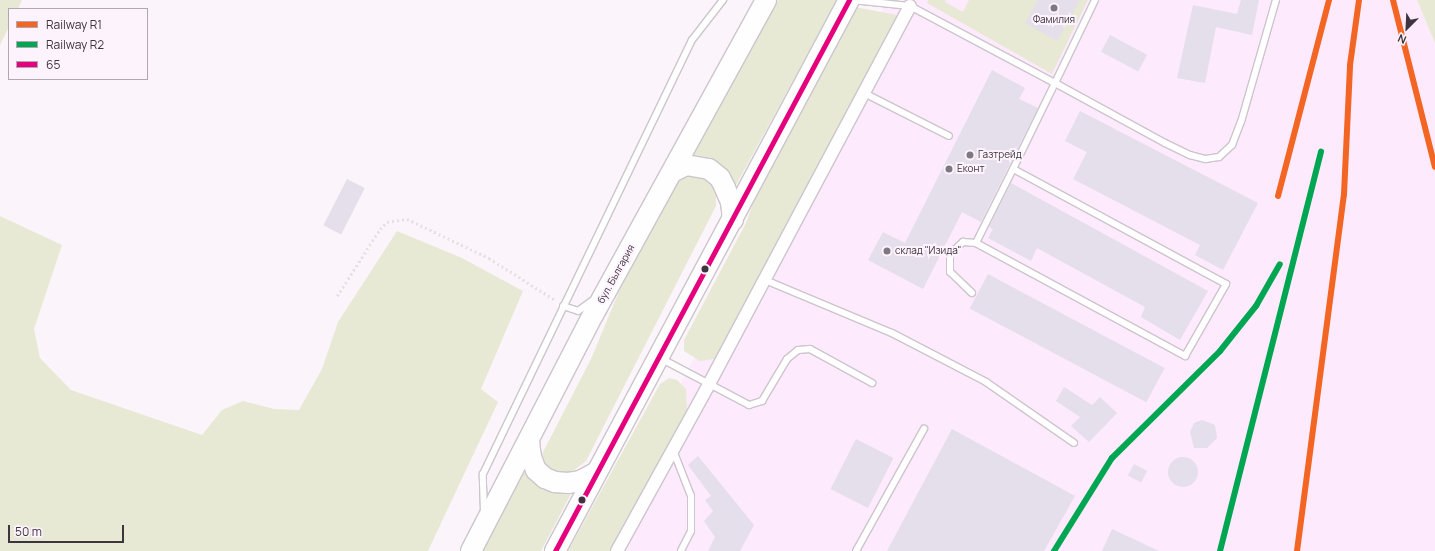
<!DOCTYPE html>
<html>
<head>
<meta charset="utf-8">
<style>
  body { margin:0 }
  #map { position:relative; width:1435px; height:551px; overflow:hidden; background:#fbf5fb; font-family:Manrope,sans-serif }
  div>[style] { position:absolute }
  .built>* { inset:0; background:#fdeafd }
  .green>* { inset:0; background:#e7e9d4 }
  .building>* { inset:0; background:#e5deeb; transform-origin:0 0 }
  .round { border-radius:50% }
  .path>* { height:2.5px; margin-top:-1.25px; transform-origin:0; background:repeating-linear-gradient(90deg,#e4e1e4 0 2px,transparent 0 5px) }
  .roads { filter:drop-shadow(1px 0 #ccc5cc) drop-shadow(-1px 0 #ccc5cc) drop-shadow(0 1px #ccc5cc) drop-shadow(0 -1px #ccc5cc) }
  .service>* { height:6px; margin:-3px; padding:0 3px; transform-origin:3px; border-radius:3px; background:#fefefe }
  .minor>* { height:12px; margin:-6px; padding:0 6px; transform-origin:6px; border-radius:6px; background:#fefefe }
  .trunk>* { height:20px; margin:-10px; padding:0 10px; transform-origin:10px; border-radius:10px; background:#fefefe }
  .bus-1>* { height:5px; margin:-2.5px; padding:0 2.5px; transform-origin:2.5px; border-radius:2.5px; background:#e5007d }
  .rail-1>* { height:6px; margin:-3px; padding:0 3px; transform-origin:3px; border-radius:3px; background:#f26522 }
  .rail-2>* { height:6px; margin:-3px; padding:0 3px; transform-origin:3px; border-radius:3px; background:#00a651 }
  .dots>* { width:11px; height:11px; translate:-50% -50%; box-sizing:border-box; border:2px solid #fdf3fd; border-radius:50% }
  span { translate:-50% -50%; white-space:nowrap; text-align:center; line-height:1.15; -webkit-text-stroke:4px #fdf3fd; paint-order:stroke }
  .poi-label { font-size:10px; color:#3d343d }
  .left { translate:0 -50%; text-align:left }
  .street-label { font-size:10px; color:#3d343d }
  .legend { position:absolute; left:8px; top:8px; width:140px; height:72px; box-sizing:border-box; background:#fdf3fd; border:1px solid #b0a7b0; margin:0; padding:5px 7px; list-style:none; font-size:12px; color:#3d343d }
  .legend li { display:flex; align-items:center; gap:8px; height:20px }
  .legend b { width:20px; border:1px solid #b0a7b0 }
  .north { position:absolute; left:1387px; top:8px; width:40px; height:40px; -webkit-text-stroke:3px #fdf3fd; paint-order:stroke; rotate:204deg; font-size:11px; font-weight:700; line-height:16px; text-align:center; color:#3d343d }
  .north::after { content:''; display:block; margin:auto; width:14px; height:18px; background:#3d343d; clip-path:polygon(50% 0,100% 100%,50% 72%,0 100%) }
  .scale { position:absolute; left:8px; top:525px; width:116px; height:18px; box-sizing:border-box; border:2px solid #3d343d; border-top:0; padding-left:5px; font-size:12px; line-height:14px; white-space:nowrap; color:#3d343d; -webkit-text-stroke:3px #fdf3fd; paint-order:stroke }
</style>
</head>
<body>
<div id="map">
  <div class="built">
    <i style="clip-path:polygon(888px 0,1417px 0,1435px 43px,1435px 551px,590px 551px)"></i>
  </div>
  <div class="green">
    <i style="clip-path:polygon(0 0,22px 0,18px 9px,9px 9px,9px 27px,0 45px)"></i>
    <i style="clip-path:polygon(776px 0,837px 0,735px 187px,726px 170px,714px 161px,701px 156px,689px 158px)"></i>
    <i style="clip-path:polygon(928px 0,946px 0,945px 2px,963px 12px,969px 0,1088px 0,1052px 74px,927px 3px)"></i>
    <i style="clip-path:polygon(1417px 0,1435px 0,1435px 43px)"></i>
    <i style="clip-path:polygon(855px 7px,902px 16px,725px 351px,714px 359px,700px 361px,684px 351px,684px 340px,746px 223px,765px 170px)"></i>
    <i style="clip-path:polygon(691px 174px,706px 176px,716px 190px,716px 206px,586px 461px,569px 474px,558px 474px,547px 468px,542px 454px,591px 359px,620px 289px,679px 181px)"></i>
    <i style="clip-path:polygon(0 216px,62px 245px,34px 329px,40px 358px,71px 390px,202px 435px,222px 410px,243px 401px,274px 409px,299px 410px,322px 369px,338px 322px,397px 231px,462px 258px,523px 291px,481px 389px,498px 402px,428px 551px,0 551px)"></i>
    <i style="clip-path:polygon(669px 378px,677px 380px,686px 389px,687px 411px,611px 551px,568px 551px,660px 384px)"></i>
    <i style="clip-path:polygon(526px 466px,535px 480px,546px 489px,572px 492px,541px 551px,481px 551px)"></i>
  </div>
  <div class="building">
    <i style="clip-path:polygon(1038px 0,1080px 0,1057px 41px,1025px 23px)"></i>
    <i style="clip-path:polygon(1241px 0,1259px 0,1252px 35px,1216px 27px,1205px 83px,1177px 78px,1193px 5px,1237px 14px)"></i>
    <i style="left:1110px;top:35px;width:42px;height:19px;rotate:28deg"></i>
    <i style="clip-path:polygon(992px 70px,1025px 88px,1019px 99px,1038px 108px,981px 222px,962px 212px,923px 289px,868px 260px,883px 232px,905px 243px)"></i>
    <i style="clip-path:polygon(1080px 111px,1258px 203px,1223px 270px,1195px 255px,1200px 245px,1073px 179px,1087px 152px,1065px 141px)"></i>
    <i style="left:347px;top:179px;width:20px;height:52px;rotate:27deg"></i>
    <i style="clip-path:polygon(1011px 183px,1208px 291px,1180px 340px,1141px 317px,1145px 307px,1037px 248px,1031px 261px,988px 238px,993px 229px,989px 227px)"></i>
    <i style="left:988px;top:274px;width:200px;height:39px;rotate:28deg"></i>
    <i style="clip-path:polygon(1064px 387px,1092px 405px,1100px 397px,1117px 413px,1089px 442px,1071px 426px,1080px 417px,1056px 401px)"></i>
    <i style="clip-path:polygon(1202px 420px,1215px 425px,1217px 438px,1207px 448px,1194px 448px,1190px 432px,1194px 423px)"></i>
    <i style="clip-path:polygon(952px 429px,1075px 496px,1044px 551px,887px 551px)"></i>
    <i style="left:856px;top:439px;width:42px;height:56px;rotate:27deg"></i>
    <i style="clip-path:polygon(698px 456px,754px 525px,740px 551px,708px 551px,715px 537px,704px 521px,713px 511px,705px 500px,711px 496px,688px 465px)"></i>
    <i class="round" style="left:1168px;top:457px;width:30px;height:30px"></i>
    <i style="left:1134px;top:464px;width:15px;height:13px;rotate:28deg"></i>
    <i style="clip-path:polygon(1112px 529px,1159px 551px,1102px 551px)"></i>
  </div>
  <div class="path">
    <i style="left:337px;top:296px;width:80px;rotate:-57.3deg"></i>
    <i style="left:380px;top:229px;width:10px;rotate:-45deg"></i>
    <i style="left:387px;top:222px;width:20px;rotate:-9deg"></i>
    <i style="left:407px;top:219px;width:91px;rotate:25.4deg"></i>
    <i style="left:489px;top:258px;width:78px;rotate:32.5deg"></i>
  </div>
  <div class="roads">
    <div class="service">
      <i style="left:852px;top:0;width:58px;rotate:5.9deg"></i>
      <i style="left:910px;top:6px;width:164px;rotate:28deg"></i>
      <i style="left:1055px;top:83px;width:96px;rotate:116deg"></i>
      <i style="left:1095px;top:0;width:92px;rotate:115.7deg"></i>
      <i style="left:1055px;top:83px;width:125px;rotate:28.6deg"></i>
      <i style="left:1165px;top:143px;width:28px;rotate:26deg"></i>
      <i style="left:1190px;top:155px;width:16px;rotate:15deg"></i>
      <i style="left:1205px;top:159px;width:14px;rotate:-8deg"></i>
      <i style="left:1219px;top:157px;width:18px;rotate:-43deg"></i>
      <i style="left:1232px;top:145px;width:25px;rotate:-69deg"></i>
      <i style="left:1241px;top:122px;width:127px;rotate:-74deg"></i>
      <i style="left:864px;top:93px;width:95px;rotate:26.8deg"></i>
      <i style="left:765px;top:280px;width:138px;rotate:22.7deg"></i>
      <i style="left:892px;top:333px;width:106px;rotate:27.5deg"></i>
      <i style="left:986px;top:382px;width:107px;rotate:34.7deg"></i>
      <i style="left:972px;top:293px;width:30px;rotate:-136deg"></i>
      <i style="left:950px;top:272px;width:18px;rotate:-90deg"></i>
      <i style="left:950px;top:254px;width:18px;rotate:-43deg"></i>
      <i style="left:963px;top:242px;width:13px;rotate:4deg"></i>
      <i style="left:976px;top:243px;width:238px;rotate:28.4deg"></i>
      <i style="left:1185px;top:356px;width:83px;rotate:-60.3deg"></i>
      <i style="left:1226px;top:284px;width:242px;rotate:-151.6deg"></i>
      <i style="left:1013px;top:169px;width:83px;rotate:116.6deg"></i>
      <i style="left:563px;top:306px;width:16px;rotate:18deg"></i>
      <i style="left:578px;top:311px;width:17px;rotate:-36deg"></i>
      <i style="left:660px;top:358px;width:101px;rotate:27.8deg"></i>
      <i style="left:749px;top:405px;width:14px;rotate:-17deg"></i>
      <i style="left:762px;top:401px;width:49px;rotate:-59.2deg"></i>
      <i style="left:787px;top:359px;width:14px;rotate:-39deg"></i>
      <i style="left:798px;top:350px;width:12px;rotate:-5deg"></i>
      <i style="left:810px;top:349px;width:71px;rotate:28.7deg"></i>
      <i style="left:673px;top:450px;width:49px;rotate:68.6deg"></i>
      <i style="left:691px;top:496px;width:35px;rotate:90deg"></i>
      <i style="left:691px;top:531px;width:22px;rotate:117deg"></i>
      <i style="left:484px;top:512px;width:38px;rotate:-92deg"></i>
      <i style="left:483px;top:474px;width:482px;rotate:-64.3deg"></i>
      <i style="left:692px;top:40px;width:51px;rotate:-52.2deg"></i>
      <i style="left:856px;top:551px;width:140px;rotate:-60.9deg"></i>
    </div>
    <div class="minor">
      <i style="left:617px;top:551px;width:191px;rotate:-61.1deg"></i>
      <i style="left:709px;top:384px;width:428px;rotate:-62deg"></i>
    </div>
    <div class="trunk">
      <i style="left:672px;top:172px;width:16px;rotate:-27deg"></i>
      <i style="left:686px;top:165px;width:23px;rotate:10deg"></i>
      <i style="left:709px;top:169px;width:14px;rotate:39deg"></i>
      <i style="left:720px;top:178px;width:11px;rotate:63deg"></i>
      <i style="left:725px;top:188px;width:15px;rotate:67deg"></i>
      <i style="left:731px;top:202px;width:18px;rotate:84deg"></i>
      <i style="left:529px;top:441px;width:16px;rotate:83deg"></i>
      <i style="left:531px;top:457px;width:14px;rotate:69deg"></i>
      <i style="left:536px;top:470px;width:12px;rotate:42deg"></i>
      <i style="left:545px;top:478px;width:11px;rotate:22deg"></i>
      <i style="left:555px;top:482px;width:13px;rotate:4deg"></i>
      <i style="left:568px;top:483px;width:12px;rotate:-9deg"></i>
      <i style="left:580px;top:481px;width:19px;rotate:-28deg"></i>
      <i style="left:471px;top:551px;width:266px;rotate:-62.7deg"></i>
      <i style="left:593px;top:315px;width:359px;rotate:-61.2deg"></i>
      <i style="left:555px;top:551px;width:625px;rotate:-61.92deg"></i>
    </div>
  </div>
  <div class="bus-1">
    <i style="left:555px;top:551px;width:625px;rotate:-61.92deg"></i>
  </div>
  <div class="rail-1">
    <i style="left:1393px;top:0;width:172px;rotate:75.9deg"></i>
    <i style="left:1278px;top:196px;width:203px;rotate:-75.4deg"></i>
    <i style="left:1297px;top:551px;width:360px;rotate:-82.5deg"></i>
    <i style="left:1344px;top:194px;width:129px;rotate:-87.3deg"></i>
    <i style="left:1350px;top:65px;width:66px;rotate:-82.1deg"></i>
  </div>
  <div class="rail-2">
    <i style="left:1054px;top:551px;width:110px;rotate:-58.1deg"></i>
    <i style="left:1112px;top:458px;width:152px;rotate:-44.7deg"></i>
    <i style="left:1220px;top:351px;width:58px;rotate:-51.3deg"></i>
    <i style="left:1256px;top:306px;width:48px;rotate:-60.3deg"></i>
    <i style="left:1220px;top:551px;width:412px;rotate:-75.8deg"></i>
  </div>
  <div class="dots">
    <i style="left:1054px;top:8px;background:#807880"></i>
    <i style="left:970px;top:155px;background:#807880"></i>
    <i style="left:949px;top:169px;background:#807880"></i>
    <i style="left:887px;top:251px;background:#807880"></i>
    <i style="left:705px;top:269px;background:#3d343d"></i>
    <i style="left:582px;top:500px;background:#3d343d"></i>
  </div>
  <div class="poi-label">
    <span style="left:1054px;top:20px">Фамилия</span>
    <span class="left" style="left:978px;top:155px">Газтрейд</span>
    <span class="left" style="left:957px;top:169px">Еконт</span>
    <span class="left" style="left:895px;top:251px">склад "Изида"</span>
  </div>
  <div class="street-label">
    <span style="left:616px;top:274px;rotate:-61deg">бул. България</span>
  </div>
  <ul class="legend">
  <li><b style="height:5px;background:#f26522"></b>Railway R1</li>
  <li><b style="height:5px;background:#00a651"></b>Railway R2</li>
  <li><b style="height:5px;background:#e5007d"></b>65</li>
  </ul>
  <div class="north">N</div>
  <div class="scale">50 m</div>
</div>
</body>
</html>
